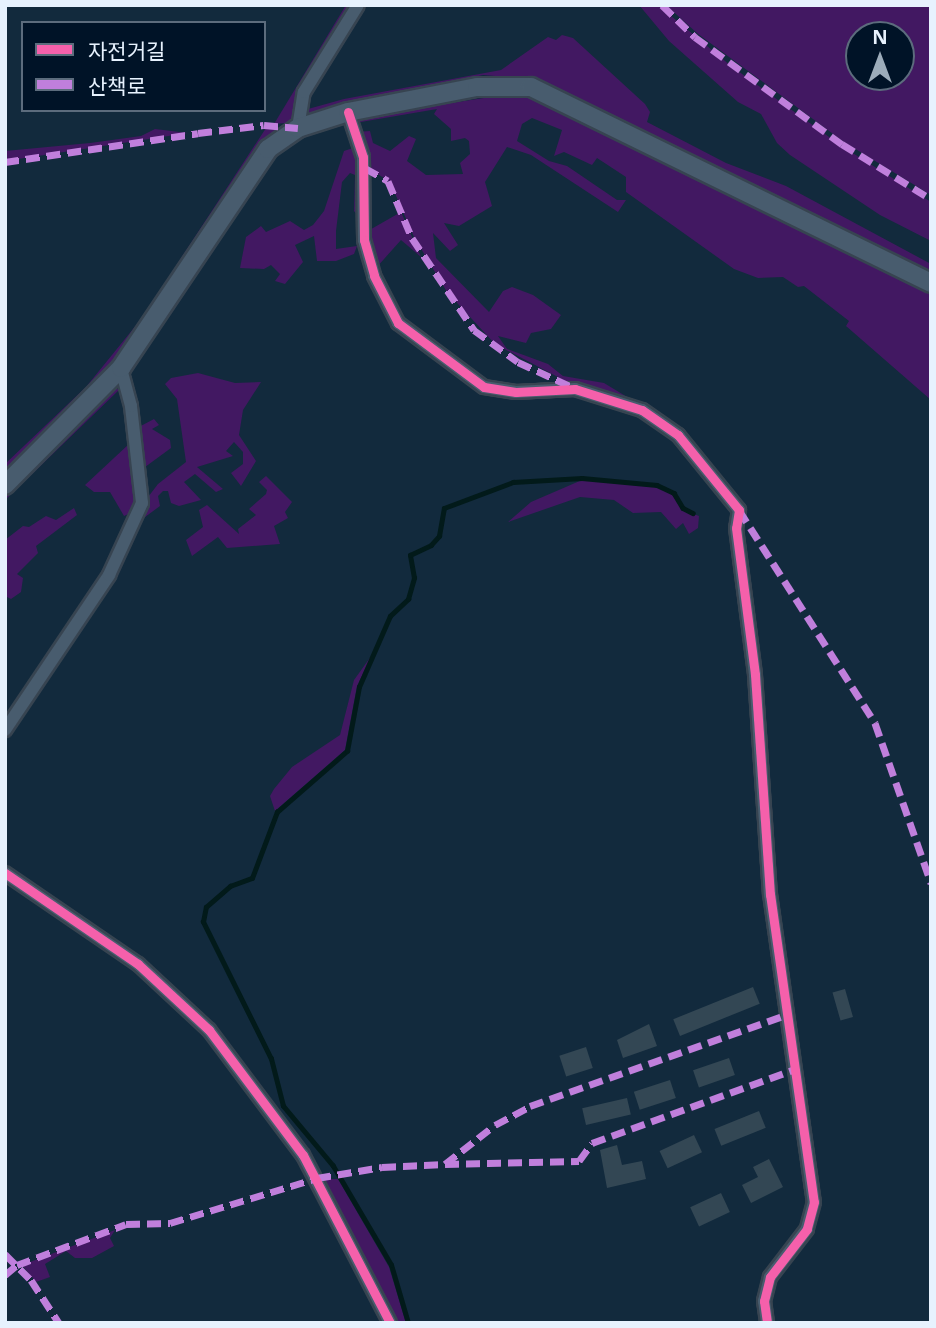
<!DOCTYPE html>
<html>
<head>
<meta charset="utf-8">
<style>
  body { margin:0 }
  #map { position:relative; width:936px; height:1328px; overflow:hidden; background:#122a3d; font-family:"Noto Sans","Noto Sans KR",sans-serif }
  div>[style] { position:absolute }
  .green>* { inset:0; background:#421862 }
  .stream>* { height:4.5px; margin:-2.25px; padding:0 2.25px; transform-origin:2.25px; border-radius:2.25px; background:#021a1a }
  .building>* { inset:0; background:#334754; transform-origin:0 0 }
  .roads { filter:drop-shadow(2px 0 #374451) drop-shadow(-2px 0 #374451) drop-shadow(0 2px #374451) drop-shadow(0 -2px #374451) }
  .street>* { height:12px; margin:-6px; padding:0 6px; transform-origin:6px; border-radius:6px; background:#485c6e }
  .secondary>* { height:18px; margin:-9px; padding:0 9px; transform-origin:9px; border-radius:9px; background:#485c6e }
  .quiet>* { height:7px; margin-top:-3.5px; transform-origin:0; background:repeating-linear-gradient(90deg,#c07fdc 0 14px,transparent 0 21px) }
  .cycleway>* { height:9px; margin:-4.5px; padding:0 4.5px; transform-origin:4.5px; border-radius:4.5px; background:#f560ab }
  span { translate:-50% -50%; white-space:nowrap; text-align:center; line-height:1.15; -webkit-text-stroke:5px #001327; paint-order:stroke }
  .frame { position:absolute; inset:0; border:7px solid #e7f2fe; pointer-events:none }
  .legend { position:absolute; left:21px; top:21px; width:245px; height:91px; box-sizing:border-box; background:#001327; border:2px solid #5c6c7d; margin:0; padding:9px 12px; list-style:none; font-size:21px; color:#e7f2fe }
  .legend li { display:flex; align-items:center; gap:14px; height:35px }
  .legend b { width:35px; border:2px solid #5c6c7d }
  .north { position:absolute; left:845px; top:21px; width:70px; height:70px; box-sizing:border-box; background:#001327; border:2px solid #5c6c7d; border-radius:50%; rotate:0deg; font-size:19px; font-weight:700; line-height:28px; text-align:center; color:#e7f2fe }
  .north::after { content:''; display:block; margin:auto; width:24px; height:32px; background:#9cacba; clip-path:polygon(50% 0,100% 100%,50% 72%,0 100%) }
</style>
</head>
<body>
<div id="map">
  <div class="green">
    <i style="clip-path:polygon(346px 5px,354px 5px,296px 122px,274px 124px)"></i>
    <i style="clip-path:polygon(639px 5px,658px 5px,731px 66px,843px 147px,931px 202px,931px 241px,880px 215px,790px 155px,777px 143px,761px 114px,738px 102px,669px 41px)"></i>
    <i style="clip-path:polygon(evenodd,666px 5px,931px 5px,931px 195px,844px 142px,698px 34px,666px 5px,859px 35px,901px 35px,901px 77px,859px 77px,859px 35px)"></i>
    <i style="clip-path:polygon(562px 35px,573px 38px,645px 104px,650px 112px,647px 122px,726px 163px,786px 186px,931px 264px,931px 272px,531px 79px,483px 75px,308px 117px,308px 109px,344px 99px,501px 70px,548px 37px,556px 40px)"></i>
    <i style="clip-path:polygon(503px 95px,530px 97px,931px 291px,931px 400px,846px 326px,849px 321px,804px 286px,798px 287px,783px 277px,758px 278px,734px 269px,626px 192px,626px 177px,597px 158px,592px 165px,564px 152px,554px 156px,562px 130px,532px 118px,522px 124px,517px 141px,549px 161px,567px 166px,617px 200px,626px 200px,618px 212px,531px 155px,507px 147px,485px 182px,492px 206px,459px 226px,444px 223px,458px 245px,450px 251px,433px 233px,436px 258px,489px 312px,503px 291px,512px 287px,533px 295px,561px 315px,551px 329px,531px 333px,526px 343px,498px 336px,507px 349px,548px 364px,563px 376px,604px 383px,647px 409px,575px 386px,495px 344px,447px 292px,414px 237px,390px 182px,367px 167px,356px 132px,370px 131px,373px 143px,390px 151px,409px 136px,416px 139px,407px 161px,426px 175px,463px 174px,460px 163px,470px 154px,469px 141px,465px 138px,451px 141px,451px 129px,434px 114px,437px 109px,355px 123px,361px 117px)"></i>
    <i style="clip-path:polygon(266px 128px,285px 130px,117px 359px,5px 471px,5px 464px,86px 387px,142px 318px)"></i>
    <i style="clip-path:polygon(155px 129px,188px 133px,5px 161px,5px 151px,90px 143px,141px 136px)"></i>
    <i style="clip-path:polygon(356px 147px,358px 216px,354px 211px,355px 175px,350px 173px,342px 182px,336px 231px,336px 249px,357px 246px,354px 254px,336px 261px,317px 261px,314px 236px,295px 245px,303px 262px,285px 284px,275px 281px,280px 274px,271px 265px,264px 269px,240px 268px,246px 237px,261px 226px,266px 232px,290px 221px,304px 230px,313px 225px,324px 211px,344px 151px)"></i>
    <i style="clip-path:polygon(401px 212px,421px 257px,401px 240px,376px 268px,366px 232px)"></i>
    <i style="clip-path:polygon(198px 373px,235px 383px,261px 382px,243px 410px,239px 435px,256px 461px,241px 486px,231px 473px,243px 464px,243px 452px,234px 442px,226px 451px,233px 456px,197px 467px,223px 489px,216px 492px,195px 474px,184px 482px,201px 500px,179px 506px,171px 503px,168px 491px,163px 491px,158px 496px,160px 506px,141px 520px,145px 501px,158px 484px,186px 462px,177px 399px,165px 384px,171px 378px)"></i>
    <i style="clip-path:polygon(116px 389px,120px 389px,5px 500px,5px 494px)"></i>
    <i style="clip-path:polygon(154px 419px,159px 425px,152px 429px,170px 440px,171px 448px,141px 470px,137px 428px)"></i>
    <i style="clip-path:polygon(129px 444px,135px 504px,135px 511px,124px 516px,110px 492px,94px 492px,85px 485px)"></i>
    <i style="clip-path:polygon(266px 476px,292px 502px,285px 512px,288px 518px,274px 526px,280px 544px,227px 548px,218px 537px,192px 556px,186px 540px,203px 527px,199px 510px,207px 505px,239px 534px,238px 529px,256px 515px,249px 509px,266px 494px,267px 490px,259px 482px)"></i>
    <i style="clip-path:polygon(582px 480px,656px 487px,673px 494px,682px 510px,699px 516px,698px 528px,689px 534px,683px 523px,676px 529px,661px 512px,633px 513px,614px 500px,580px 497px,508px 522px,531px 502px)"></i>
    <i style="clip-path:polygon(74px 508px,77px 515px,36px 546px,38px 553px,17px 574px,23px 578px,21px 592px,11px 599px,5px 596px,5px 540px,23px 526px,29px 527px,46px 516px,56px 520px)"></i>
    <i style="clip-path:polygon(372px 655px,357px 686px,345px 750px,275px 811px,270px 796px,274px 789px,292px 767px,340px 735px,354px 680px)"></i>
    <i style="clip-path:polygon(324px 1179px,338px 1179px,389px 1267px,406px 1323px,397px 1323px,392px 1314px)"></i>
    <i style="clip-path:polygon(115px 1230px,110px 1238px,114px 1246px,92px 1258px,75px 1258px,66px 1251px,45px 1264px,50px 1277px,36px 1282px,22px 1265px)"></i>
  </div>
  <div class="stream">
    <i style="left:408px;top:1323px;width:60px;rotate:-106.3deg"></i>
    <i style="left:391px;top:1265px;width:115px;rotate:-120.4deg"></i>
    <i style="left:333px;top:1166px;width:78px;rotate:-129.8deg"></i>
    <i style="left:283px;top:1106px;width:49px;rotate:-104.3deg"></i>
    <i style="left:271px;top:1059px;width:153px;rotate:-116.4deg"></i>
    <i style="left:203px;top:922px;width:15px;rotate:-79deg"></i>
    <i style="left:206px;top:907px;width:32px;rotate:-41deg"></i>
    <i style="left:230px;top:886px;width:23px;rotate:-20deg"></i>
    <i style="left:252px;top:878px;width:71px;rotate:-69.3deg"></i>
    <i style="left:277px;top:812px;width:93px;rotate:-41.1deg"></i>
    <i style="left:347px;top:751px;width:65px;rotate:-79.4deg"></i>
    <i style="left:359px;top:687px;width:77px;rotate:-66.4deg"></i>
    <i style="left:390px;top:616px;width:25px;rotate:-43deg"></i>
    <i style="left:408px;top:599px;width:22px;rotate:-74deg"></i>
    <i style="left:414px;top:578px;width:23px;rotate:-100deg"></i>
    <i style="left:410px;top:555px;width:23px;rotate:-25deg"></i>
    <i style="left:431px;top:545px;width:12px;rotate:-48deg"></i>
    <i style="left:439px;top:536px;width:28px;rotate:-80deg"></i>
    <i style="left:444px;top:508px;width:74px;rotate:-20.6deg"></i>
    <i style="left:513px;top:482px;width:69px;rotate:-3.3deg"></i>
    <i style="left:582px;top:478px;width:75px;rotate:5.3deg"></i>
    <i style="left:657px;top:485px;width:19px;rotate:25deg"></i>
    <i style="left:674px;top:493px;width:17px;rotate:59deg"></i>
    <i style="left:683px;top:508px;width:11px;rotate:27deg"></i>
  </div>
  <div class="building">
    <i style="left:753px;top:987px;width:18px;height:86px;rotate:68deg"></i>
    <i style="left:845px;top:989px;width:29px;height:13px;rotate:74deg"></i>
    <i style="clip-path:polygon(649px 1024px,657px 1046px,623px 1058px,617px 1040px)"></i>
    <i style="left:586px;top:1047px;width:22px;height:28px;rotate:72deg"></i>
    <i style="left:729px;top:1058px;width:18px;height:38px;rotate:71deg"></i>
    <i style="left:670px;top:1080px;width:19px;height:38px;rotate:72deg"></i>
    <i style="left:627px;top:1098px;width:17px;height:46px;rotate:77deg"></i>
    <i style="left:759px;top:1111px;width:18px;height:48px;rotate:68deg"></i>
    <i style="left:694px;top:1135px;width:19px;height:38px;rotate:65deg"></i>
    <i style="clip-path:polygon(617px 1145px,622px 1165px,642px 1161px,646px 1179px,607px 1188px,600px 1150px)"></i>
    <i style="clip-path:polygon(769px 1159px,783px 1187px,751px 1203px,742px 1185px,758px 1177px,753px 1167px)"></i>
    <i style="left:721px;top:1193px;width:21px;height:34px;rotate:65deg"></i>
  </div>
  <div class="roads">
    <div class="street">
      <i style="left:348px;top:112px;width:47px;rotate:71.6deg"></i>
      <i style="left:363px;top:157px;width:83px;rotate:89.3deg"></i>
      <i style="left:364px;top:240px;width:37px;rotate:74deg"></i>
      <i style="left:374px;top:276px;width:53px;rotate:62.9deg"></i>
      <i style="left:398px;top:323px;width:107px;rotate:36.7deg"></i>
      <i style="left:484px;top:387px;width:32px;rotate:9deg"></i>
      <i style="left:516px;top:392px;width:59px;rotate:-2.9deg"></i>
      <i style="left:575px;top:389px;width:70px;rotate:17.4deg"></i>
      <i style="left:642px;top:410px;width:44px;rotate:34.8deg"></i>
      <i style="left:678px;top:435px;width:97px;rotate:50.9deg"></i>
      <i style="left:739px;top:510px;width:18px;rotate:99deg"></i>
      <i style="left:736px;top:528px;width:148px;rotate:82.6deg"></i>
      <i style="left:755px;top:675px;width:220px;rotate:86.1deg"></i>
      <i style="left:770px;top:894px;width:311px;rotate:81.9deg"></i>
      <i style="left:814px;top:1202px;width:28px;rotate:105deg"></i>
      <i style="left:807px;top:1229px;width:61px;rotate:127.6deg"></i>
      <i style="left:770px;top:1277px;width:25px;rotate:104deg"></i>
      <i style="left:764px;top:1301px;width:22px;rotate:82deg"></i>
      <i style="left:298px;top:128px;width:36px;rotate:-81deg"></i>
      <i style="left:304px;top:92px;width:102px;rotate:-58.2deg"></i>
      <i style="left:5px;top:730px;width:187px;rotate:-56.1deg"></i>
      <i style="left:109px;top:575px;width:79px;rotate:-65.4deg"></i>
      <i style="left:142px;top:503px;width:98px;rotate:-96.5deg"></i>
      <i style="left:131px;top:406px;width:39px;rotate:-105deg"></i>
      <i style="left:5px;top:873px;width:161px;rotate:34.4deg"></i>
      <i style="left:138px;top:964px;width:97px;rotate:42.9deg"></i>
      <i style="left:209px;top:1030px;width:156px;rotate:53.1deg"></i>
      <i style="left:303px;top:1155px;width:189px;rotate:62.6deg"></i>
    </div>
    <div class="secondary">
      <i style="left:5px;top:485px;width:165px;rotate:-45.2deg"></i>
      <i style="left:121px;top:368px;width:264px;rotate:-56.1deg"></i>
      <i style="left:268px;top:149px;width:37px;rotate:-35deg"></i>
      <i style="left:298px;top:128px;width:52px;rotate:-17.7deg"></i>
      <i style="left:348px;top:112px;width:131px;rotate:-11deg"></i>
      <i style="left:477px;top:87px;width:54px"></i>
      <i style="left:531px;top:87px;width:445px;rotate:26.1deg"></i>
    </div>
  </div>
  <div class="quiet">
    <i style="left:662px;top:5px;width:46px;rotate:44.1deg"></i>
    <i style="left:695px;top:37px;width:182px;rotate:36.1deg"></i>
    <i style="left:842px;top:144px;width:105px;rotate:31.7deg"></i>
    <i style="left:5px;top:162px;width:195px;rotate:-8.5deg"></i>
    <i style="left:198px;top:133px;width:66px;rotate:-6.9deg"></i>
    <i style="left:264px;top:125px;width:34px;rotate:5deg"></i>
    <i style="left:365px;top:168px;width:26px;rotate:29deg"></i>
    <i style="left:388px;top:181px;width:62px;rotate:67.2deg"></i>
    <i style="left:412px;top:238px;width:111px;rotate:56deg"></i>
    <i style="left:474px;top:330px;width:54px;rotate:36deg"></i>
    <i style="left:518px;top:362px;width:60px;rotate:24.8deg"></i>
    <i style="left:739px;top:510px;width:253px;rotate:57.4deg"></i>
    <i style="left:875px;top:723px;width:170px;rotate:70.7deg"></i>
    <i style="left:445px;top:1164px;width:134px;rotate:-1.3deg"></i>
    <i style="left:579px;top:1161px;width:22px;rotate:-54deg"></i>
    <i style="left:592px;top:1143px;width:216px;rotate:-20deg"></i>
    <i style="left:5px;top:1254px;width:37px;rotate:45deg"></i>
    <i style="left:31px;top:1280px;width:51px;rotate:56.9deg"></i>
    <i style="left:5px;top:1275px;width:16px;rotate:-40deg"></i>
    <i style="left:17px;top:1265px;width:116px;rotate:-20.6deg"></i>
    <i style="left:126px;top:1224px;width:44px;rotate:-1.3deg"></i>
    <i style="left:170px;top:1223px;width:154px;rotate:-17deg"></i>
    <i style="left:317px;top:1178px;width:66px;rotate:-9.6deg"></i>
    <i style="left:382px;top:1167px;width:63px;rotate:-2.7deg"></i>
    <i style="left:445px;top:1164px;width:63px;rotate:-38deg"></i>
    <i style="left:495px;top:1125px;width:40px;rotate:-28deg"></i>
    <i style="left:530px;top:1106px;width:274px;rotate:-19.6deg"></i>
  </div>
  <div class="cycleway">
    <i style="left:348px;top:112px;width:47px;rotate:71.6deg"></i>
    <i style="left:363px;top:157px;width:83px;rotate:89.3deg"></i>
    <i style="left:364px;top:240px;width:37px;rotate:74deg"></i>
    <i style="left:374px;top:276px;width:53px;rotate:62.9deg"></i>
    <i style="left:398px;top:323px;width:107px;rotate:36.7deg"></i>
    <i style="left:484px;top:387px;width:32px;rotate:9deg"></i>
    <i style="left:516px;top:392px;width:59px;rotate:-2.9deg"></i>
    <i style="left:575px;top:389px;width:70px;rotate:17.4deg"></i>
    <i style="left:642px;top:410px;width:44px;rotate:34.8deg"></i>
    <i style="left:678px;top:435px;width:97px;rotate:50.9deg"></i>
    <i style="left:739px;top:510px;width:18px;rotate:99deg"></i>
    <i style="left:736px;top:528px;width:148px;rotate:82.6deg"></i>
    <i style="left:755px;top:675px;width:220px;rotate:86.1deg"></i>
    <i style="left:770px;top:894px;width:311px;rotate:81.9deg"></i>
    <i style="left:814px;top:1202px;width:28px;rotate:105deg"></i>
    <i style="left:807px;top:1229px;width:61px;rotate:127.6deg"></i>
    <i style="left:770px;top:1277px;width:25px;rotate:104deg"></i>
    <i style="left:764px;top:1301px;width:22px;rotate:82deg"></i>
    <i style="left:5px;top:873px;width:161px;rotate:34.4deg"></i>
    <i style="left:138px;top:964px;width:97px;rotate:42.9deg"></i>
    <i style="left:209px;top:1030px;width:156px;rotate:53.1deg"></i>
    <i style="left:303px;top:1155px;width:189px;rotate:62.6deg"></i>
  </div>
  <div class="frame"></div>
  <ul class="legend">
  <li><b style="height:9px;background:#f560ab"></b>자전거길</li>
  <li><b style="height:9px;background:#c07fdc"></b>산책로</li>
  </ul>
  <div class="north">N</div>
</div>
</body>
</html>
